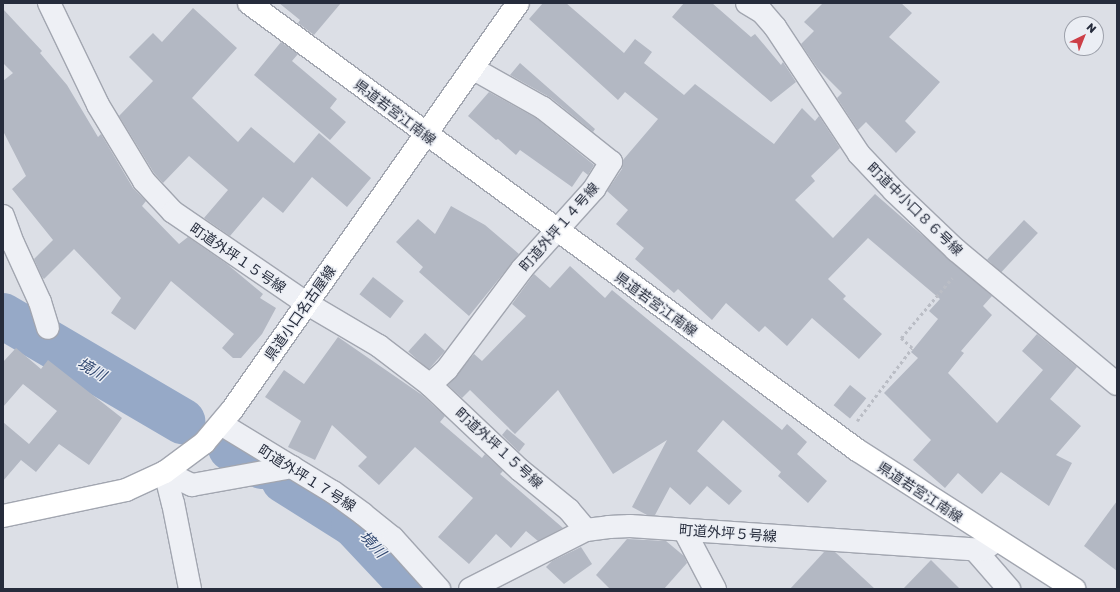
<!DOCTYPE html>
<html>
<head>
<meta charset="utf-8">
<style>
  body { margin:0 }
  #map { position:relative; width:1120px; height:592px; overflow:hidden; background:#dcdfe6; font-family:"Golos Text","Noto Sans JP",sans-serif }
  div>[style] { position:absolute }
  .river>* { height:46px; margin:-23px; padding:0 23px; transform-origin:23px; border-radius:23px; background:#96a9c7 }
  .building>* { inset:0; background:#b3b8c3; transform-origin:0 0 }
  .path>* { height:2.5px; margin-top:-1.25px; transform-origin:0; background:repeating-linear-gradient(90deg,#babdc5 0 3px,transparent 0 6px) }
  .roads { filter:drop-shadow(1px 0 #a2a6b0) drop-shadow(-1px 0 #a2a6b0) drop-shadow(0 1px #a2a6b0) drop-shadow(0 -1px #a2a6b0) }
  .minor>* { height:22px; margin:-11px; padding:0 11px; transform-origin:11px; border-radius:11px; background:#eef0f5 }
  .secondary>* { height:22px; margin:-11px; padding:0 11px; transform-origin:11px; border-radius:11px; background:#fff }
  span { translate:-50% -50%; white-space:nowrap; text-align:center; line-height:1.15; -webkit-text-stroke:3px #ebeef4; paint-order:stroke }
  .street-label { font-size:14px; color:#262c3c }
  .water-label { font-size:15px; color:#304770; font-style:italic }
  .frame { position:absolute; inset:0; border:4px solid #262c3c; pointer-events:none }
  .north { position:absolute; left:1064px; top:16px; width:40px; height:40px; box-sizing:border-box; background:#ebeef4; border:1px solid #9ca0aa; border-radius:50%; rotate:43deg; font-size:11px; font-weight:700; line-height:16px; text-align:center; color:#262c3c }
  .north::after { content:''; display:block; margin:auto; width:14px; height:18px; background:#cd3f47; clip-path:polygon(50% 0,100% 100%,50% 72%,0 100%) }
</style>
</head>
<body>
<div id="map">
  <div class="river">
    <i style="left:3px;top:316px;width:208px;rotate:30.4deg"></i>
    <i style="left:231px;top:448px;width:36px;rotate:30deg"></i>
    <i style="left:284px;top:480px;width:83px;rotate:32.2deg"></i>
    <i style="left:354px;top:524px;width:89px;rotate:46.8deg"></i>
  </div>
  <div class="building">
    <i style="clip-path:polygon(279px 3px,341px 3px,314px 35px,298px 23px,300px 20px)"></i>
    <i style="clip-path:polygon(543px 3px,566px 3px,624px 53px,635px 39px,652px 52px,644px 63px,684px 95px,695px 84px,774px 144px,802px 108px,815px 121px,819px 116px,840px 148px,811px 176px,815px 181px,795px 200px,833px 238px,875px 194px,992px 296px,983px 306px,992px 315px,961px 351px,964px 353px,948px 373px,997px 423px,1043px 370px,1022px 351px,1037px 334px,1077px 367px,1050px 399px,1081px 426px,1056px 455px,1072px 463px,1049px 506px,1001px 472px,982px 494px,958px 473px,945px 488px,913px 460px,931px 440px,884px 393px,918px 358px,911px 352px,938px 319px,929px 311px,940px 299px,868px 238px,828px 279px,846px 296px,843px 299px,882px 334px,859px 359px,812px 318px,787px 346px,765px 326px,759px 332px,726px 303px,712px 320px,678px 289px,674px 293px,635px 259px,644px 248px,616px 224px,628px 210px,607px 191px,622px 169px,623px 160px,658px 119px,625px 92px,618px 100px,529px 19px)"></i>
    <i style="clip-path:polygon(684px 3px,712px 3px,751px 37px,755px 34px,781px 65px,783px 62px,796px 82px,771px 102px,672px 17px)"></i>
    <i style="clip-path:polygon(823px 3px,901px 3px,912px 13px,889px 37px,940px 82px,905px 121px,916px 132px,896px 153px,866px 122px,858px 130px,837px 98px,842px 93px,818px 69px,801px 44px,814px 31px,804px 22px)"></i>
    <i style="clip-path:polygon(193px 8px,237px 48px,192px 98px,238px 142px,251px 127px,294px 163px,319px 133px,371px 178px,347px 207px,312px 177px,283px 213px,263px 197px,230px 236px,204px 218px,228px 190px,189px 156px,163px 183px,154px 173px,119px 116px,153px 81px,129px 57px,153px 33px,162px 42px)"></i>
    <i style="clip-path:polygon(3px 9px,42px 51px,40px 53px,67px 85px,98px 137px,101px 134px,133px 188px,146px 201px,142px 206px,179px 244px,188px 237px,227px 264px,263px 294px,260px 298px,276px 308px,262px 334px,241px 358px,233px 358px,222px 348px,234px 334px,171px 281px,135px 330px,111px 313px,121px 298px,74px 249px,44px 279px,42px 277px,34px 259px,53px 240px,12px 189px,26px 176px,3px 131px,3px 81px,13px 73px,3px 63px)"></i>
    <i style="clip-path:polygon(281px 42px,298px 54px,292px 61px,337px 99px,330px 108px,346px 122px,330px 140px,254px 75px)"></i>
    <i style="clip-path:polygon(520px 63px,595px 129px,593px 132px,551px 98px,510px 75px)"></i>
    <i style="clip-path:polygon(489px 92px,536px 118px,594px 165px,588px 175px,583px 171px,572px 187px,520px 150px,516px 155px,498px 139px,496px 140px,468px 116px)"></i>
    <i style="clip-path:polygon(451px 206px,485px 225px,519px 254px,469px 316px,419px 272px,423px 267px,396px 242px,418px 219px,435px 234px)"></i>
    <i style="left:1024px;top:220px;width:19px;height:54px;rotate:43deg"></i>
    <i style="clip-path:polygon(570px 266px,605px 298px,612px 290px,782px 430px,787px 424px,807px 442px,797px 454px,827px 481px,808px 503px,778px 476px,781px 472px,723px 420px,697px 451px,742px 491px,729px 505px,707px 486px,690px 505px,670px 487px,655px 515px,647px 515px,632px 507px,667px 440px,613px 474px,558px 390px,515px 434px,470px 390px,462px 398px,448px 385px,474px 354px,482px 361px,526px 316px,512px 304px,534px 274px,550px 288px)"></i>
    <i style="left:373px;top:277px;width:39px;height:22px;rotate:38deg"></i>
    <i style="left:425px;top:333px;width:27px;height:25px;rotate:42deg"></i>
    <i style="clip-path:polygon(338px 337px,422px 395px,445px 416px,440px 422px,482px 458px,485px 454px,503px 471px,500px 474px,563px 528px,538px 541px,526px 531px,511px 548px,496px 534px,469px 564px,438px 537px,473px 498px,415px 447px,379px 485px,358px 466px,367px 457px,332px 425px,315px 460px,288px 447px,301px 421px,265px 397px,284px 370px,304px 384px)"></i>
    <i style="clip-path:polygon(16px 348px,41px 369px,48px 360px,122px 418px,89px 465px,59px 444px,36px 472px,21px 460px,3px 481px,3px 422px,29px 444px,57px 411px,23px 384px,3px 407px,3px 362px)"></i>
    <i style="left:850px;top:385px;width:21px;height:26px;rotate:39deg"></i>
    <i style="clip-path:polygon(507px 429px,525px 444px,519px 452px,502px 435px)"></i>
    <i style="clip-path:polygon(1117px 501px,1117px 571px,1084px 546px)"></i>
    <i style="clip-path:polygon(627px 539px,666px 541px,684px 556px,687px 563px,664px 589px,610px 589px,596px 575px)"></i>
    <i style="clip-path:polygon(581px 547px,592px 564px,564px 584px,546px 567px,552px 561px)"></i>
    <i style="clip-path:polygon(824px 552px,835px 552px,875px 589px,790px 589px)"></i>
    <i style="clip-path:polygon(931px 560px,960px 589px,903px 589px)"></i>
  </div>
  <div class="path">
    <i style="left:857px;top:421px;width:91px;rotate:-53deg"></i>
    <i style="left:912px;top:348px;width:15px;rotate:-138deg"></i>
    <i style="left:901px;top:338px;width:79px;rotate:-49.6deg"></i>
  </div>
  <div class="roads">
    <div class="minor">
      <i style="left:49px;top:3px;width:113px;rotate:64.3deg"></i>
      <i style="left:98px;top:105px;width:89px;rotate:58.8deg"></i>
      <i style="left:144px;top:181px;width:42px;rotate:46.9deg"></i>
      <i style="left:173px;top:212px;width:161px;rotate:34.4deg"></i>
      <i style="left:306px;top:303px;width:85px;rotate:30.5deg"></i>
      <i style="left:379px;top:346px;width:64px;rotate:37.4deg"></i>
      <i style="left:430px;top:385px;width:124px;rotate:43.4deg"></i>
      <i style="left:520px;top:470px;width:63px;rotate:39.2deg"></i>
      <i style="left:569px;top:510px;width:26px;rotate:50deg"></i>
      <i style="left:747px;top:3px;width:17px;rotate:31deg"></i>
      <i style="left:762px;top:12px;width:20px;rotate:49deg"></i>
      <i style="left:775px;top:27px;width:152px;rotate:56.5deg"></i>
      <i style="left:859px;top:154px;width:51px;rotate:46.6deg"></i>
      <i style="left:894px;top:191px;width:86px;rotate:43.6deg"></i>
      <i style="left:956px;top:250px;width:209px;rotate:39.8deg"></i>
      <i style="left:3px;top:216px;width:29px;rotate:70deg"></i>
      <i style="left:13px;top:243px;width:65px;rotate:65.4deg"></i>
      <i style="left:40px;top:302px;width:27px;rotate:73deg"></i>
      <i style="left:430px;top:385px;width:23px;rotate:-43deg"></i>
      <i style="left:447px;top:369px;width:125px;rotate:-53.1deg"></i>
      <i style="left:522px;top:269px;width:108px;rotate:-48deg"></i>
      <i style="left:594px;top:189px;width:32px;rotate:-58deg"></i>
      <i style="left:611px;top:162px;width:87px;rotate:-141.5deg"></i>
      <i style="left:543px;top:108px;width:81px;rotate:-150.6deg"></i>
      <i style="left:221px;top:424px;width:131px;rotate:31.3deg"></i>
      <i style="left:333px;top:492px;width:37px;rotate:36deg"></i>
      <i style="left:363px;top:514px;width:38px;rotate:39deg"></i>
      <i style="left:393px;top:538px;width:69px;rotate:48deg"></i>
      <i style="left:165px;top:472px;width:30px;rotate:26deg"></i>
      <i style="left:192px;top:485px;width:102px;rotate:-10.2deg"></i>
      <i style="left:165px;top:472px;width:32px;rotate:76deg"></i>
      <i style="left:173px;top:503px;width:88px;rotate:78.8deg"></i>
      <i style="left:684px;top:530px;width:67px;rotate:62.3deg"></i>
      <i style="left:975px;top:550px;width:52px;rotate:48.9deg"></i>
      <i style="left:470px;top:589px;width:130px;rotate:-27deg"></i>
      <i style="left:586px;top:530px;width:23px;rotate:-7deg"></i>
      <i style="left:609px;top:527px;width:21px;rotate:-3deg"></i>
      <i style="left:630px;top:526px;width:354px;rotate:3.9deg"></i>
      <i style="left:983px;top:550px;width:16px;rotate:-35deg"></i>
    </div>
    <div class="secondary">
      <i style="left:249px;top:3px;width:755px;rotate:36.32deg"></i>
      <i style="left:857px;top:450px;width:258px;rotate:32.6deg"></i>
      <i style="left:3px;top:516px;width:126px;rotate:-11.9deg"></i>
      <i style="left:126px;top:490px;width:43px;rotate:-24.8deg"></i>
      <i style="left:165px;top:472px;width:49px;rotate:-36.6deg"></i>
      <i style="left:204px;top:443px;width:43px;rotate:-49.7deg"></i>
      <i style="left:232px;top:410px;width:497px;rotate:-54.9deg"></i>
    </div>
  </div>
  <div class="street-label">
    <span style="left:395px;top:112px;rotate:37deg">県道若宮江南線</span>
    <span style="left:915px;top:209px;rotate:44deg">町道中小口８６号線</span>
    <span style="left:559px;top:227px;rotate:-49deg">町道外坪１４号線</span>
    <span style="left:238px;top:258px;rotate:34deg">町道外坪１５号線</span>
    <span style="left:656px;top:304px;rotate:36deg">県道若宮江南線</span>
    <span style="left:300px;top:313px;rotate:-55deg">県道小口名古屋線</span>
    <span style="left:499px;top:448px;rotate:42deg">町道外坪１５号線</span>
    <span style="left:307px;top:478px;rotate:32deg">町道外坪１７号線</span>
    <span style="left:920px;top:492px;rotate:33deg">県道若宮江南線</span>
    <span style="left:728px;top:533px;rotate:4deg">町道外坪５号線</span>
  </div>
  <div class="water-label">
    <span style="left:92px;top:369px;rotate:30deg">境川</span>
    <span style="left:373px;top:544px;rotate:47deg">境川</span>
  </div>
  <div class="frame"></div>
  <div class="north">N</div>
</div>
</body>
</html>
